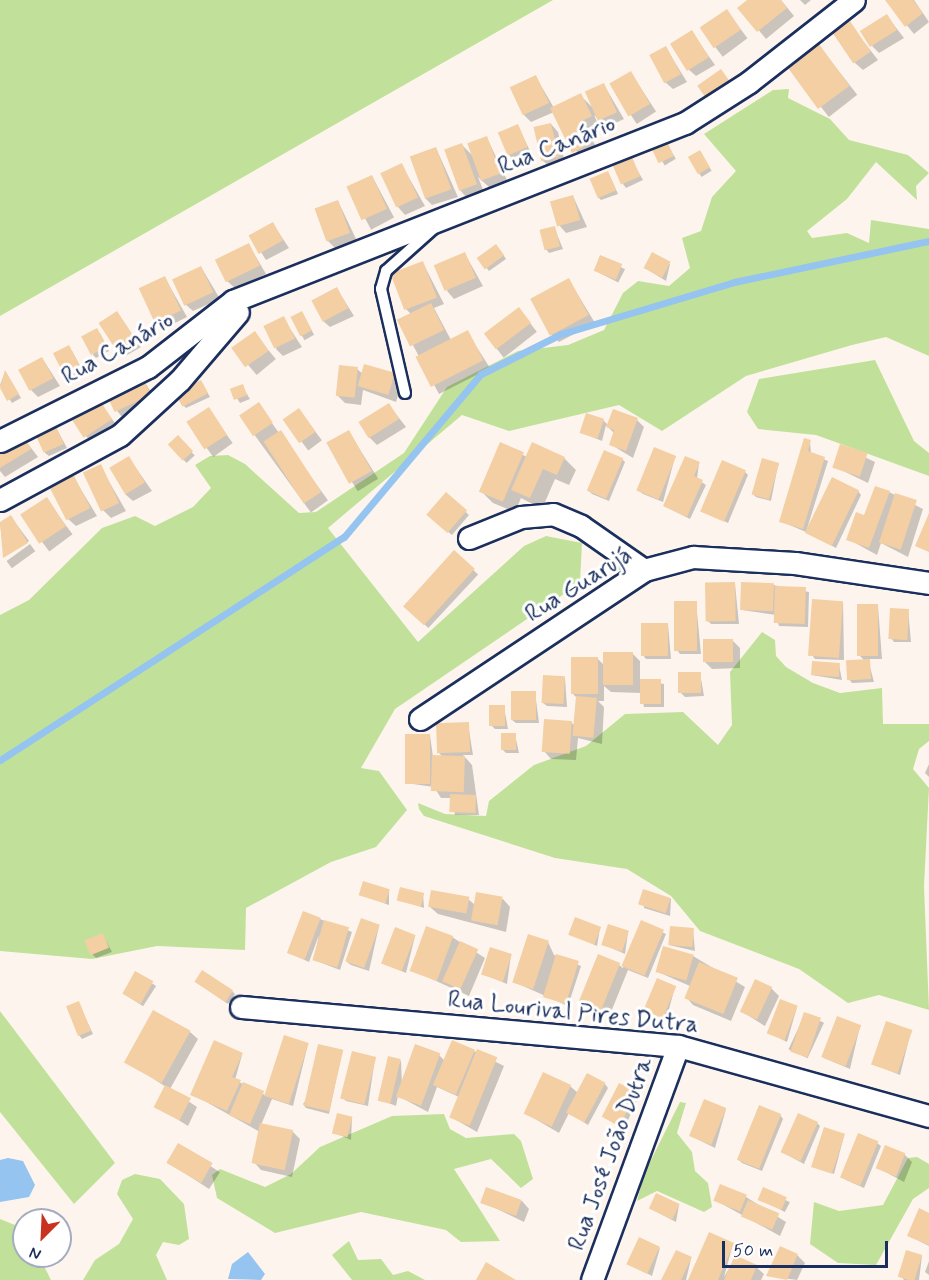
<!DOCTYPE html>
<html>
<head>
<meta charset="utf-8">
<style>
  body { margin:0 }
  #map { position:relative; width:929px; height:1280px; overflow:hidden; background:#fdf5ed; font-family:Mynerve,sans-serif }
  div>[style] { position:absolute }
  .green>* { inset:0; background:#c1e19a }
  .water>* { inset:0; background:#94c4ef }
  .shadow>* { inset:0; background:#0003; transform-origin:0 0 }
  .stream>* { height:7px; margin:-3.5px; padding:0 3.5px; transform-origin:3.5px; border-radius:3.5px; background:#94c4ef }
  .building>* { inset:0; background:#f3cfa3; transform-origin:0 0 }
  .roads { filter:drop-shadow(2px 0 #1b2f5e) drop-shadow(-2px 0 #1b2f5e) drop-shadow(0 2px #1b2f5e) drop-shadow(0 -2px #1b2f5e) }
  .service>* { height:10px; margin:-5px; padding:0 5px; transform-origin:5px; border-radius:5px; background:#fff }
  .minor>* { height:21px; margin:-10.5px; padding:0 10.5px; transform-origin:10.5px; border-radius:10.5px; background:#fff }
  span { translate:-50% -50%; white-space:nowrap; text-align:center; line-height:1.15; -webkit-text-stroke:6px #fff; paint-order:stroke }
  .street-label { font-size:24px; color:#1b2f5e }
  .north { position:absolute; left:12px; top:1208px; width:60px; height:60px; box-sizing:border-box; background:#fff; border:2px solid #a4acbf; border-radius:50%; rotate:204deg; font-size:16px; font-weight:700; line-height:24px; text-align:center; color:#1b2f5e }
  .north::after { content:''; display:block; margin:auto; width:21px; height:27px; background:#c8321e; clip-path:polygon(50% 0,100% 100%,50% 72%,0 100%) }
  .scale { position:absolute; left:722px; top:1241px; width:166px; height:27px; box-sizing:border-box; border:3px solid #1b2f5e; border-top:0; padding-left:8px; font-size:18px; line-height:21px; white-space:nowrap; color:#1b2f5e; -webkit-text-stroke:4px #fff; paint-order:stroke }
</style>
</head>
<body>
<div id="map">
  <div class="green">
    <i style="clip-path:polygon(0 0,553px 0,0 316px)"></i>
    <i style="clip-path:polygon(789px 89px,788px 98px,830px 119px,849px 140px,908px 155px,929px 173px,916px 186px,917px 200px,876px 162px,847px 199px,807px 231px,812px 238px,847px 233px,869px 243px,871px 220px,929px 229px,929px 356px,886px 337px,852px 345px,746px 376px,662px 431px,619px 405px,509px 431px,462px 415px,328px 528px,418px 642px,524px 546px,546px 536px,582px 543px,580px 583px,395px 709px,361px 768px,379px 771px,407px 810px,376px 847px,331px 862px,246px 908px,245px 950px,157px 946px,92px 959px,0 951px,0 615px,29px 600px,102px 528px,135px 516px,155px 526px,193px 507px,211px 488px,195px 465px,210px 456px,228px 455px,245px 464px,299px 513px,316px 512px,404px 453px,447px 387px,518px 351px,568px 345px,604px 330px,623px 293px,638px 281px,669px 286px,690px 268px,682px 238px,701px 231px,712px 197px,736px 171px,704px 134px,773px 90px)"></i>
    <i style="clip-path:polygon(875px 360px,914px 441px,929px 453px,929px 476px,816px 435px,758px 429px,747px 412px,759px 379px)"></i>
    <i style="clip-path:polygon(762px 632px,775px 640px,776px 656px,786px 667px,813px 683px,840px 693px,882px 688px,883px 724px,929px 724px,929px 741px,919px 749px,913px 769px,929px 788px,924px 886px,929px 1010px,879px 995px,848px 1003px,799px 969px,700px 931px,671px 896px,627px 869px,555px 858px,424px 816px,419px 809px,418px 803px,445px 814px,486px 816px,489px 801px,534px 765px,586px 746px,625px 714px,683px 712px,718px 745px,732px 725px,730px 672px)"></i>
    <i style="clip-path:polygon(0 1011px,115px 1163px,74px 1204px,0 1112px)"></i>
    <i style="clip-path:polygon(680px 1102px,686px 1103px,677px 1133px,692px 1152px,695px 1171px,708px 1183px,712px 1207px,704px 1212px,657px 1191px,637px 1201px,644px 1174px)"></i>
    <i style="clip-path:polygon(444px 1114px,450px 1129px,466px 1138px,514px 1134px,521px 1141px,533px 1179px,521px 1188px,491px 1159px,454px 1169px,500px 1241px,461px 1242px,446px 1230px,361px 1212px,275px 1233px,217px 1198px,212px 1175px,220px 1169px,265px 1187px,291px 1174px,320px 1147px,392px 1116px)"></i>
    <i style="clip-path:polygon(917px 1157px,929px 1164px,929px 1188px,913px 1199px,876px 1265px,838px 1263px,810px 1244px,814px 1202px,839px 1211px,883px 1205px,908px 1158px)"></i>
    <i style="clip-path:polygon(135px 1174px,160px 1179px,184px 1204px,189px 1239px,179px 1245px,163px 1242px,156px 1255px,167px 1280px,83px 1280px,95px 1260px,119px 1244px,133px 1219px,117px 1194px,122px 1180px)"></i>
    <i style="clip-path:polygon(0 1219px,15px 1225px,24px 1237px,24px 1256px,39px 1256px,51px 1280px,0 1280px)"></i>
    <i style="clip-path:polygon(349px 1241px,358px 1260px,381px 1259px,393px 1275px,408px 1271px,425px 1280px,352px 1280px,332px 1255px)"></i>
  </div>
  <div class="water">
    <i style="clip-path:polygon(8px 1158px,23px 1161px,35px 1185px,29px 1197px,0 1202px,0 1160px)"></i>
    <i style="clip-path:polygon(248px 1252px,265px 1274px,261px 1280px,228px 1279px,232px 1264px)"></i>
  </div>
  <div class="shadow">
    <i style="clip-path:polygon(749px 0,781px 0,794px 16px,766px 39px,740px 8px)"></i>
    <i style="clip-path:polygon(800px 0,811px 0,805px 5px)"></i>
    <i style="clip-path:polygon(886px 0,914px 0,929px 22px,914px 34px)"></i>
    <i style="left:727px;top:11px;width:34px;height:31px;rotate:53deg"></i>
    <i style="clip-path:polygon(887px 16px,904px 38px,879px 53px,872px 46px)"></i>
    <i style="clip-path:polygon(849px 23px,878px 60px,863px 70px,855px 63px)"></i>
    <i style="clip-path:polygon(691px 31px,715px 65px,696px 76px,688px 69px)"></i>
    <i style="left:816px;top:42px;width:67px;height:36px;rotate:52deg"></i>
    <i style="clip-path:polygon(666px 48px,687px 82px,673px 89px,665px 82px)"></i>
    <i style="left:631px;top:73px;width:46px;height:23px;rotate:57deg"></i>
    <i style="clip-path:polygon(536px 77px,554px 108px,580px 95px,593px 108px,604px 85px,624px 119px,607px 127px,594px 115px,598px 124px,587px 129px,598px 151px,581px 159px,554px 112px,531px 122px,524px 115px)"></i>
    <i style="clip-path:polygon(551px 124px,558px 132px,565px 164px,550px 167px,542px 160px)"></i>
    <i style="clip-path:polygon(518px 126px,530px 151px,512px 158px,508px 154px)"></i>
    <i style="clip-path:polygon(487px 138px,508px 182px,490px 188px,478px 177px,484px 192px,467px 198px,460px 190px,462px 145px,474px 157px)"></i>
    <i style="left:664px;top:139px;width:23px;height:13px;rotate:59deg"></i>
    <i style="clip-path:polygon(436px 148px,458px 197px,432px 205px,425px 198px)"></i>
    <i style="left:700px;top:152px;width:22px;height:12px;rotate:58deg"></i>
    <i style="clip-path:polygon(631px 159px,643px 180px,626px 188px,623px 184px)"></i>
    <i style="clip-path:polygon(401px 164px,425px 206px,405px 215px,398px 207px)"></i>
    <i style="clip-path:polygon(608px 172px,618px 194px,601px 200px,598px 197px)"></i>
    <i style="left:372px;top:176px;width:47px;height:26px;rotate:62deg"></i>
    <i style="clip-path:polygon(573px 196px,587px 227px,566px 233px,559px 225px)"></i>
    <i style="clip-path:polygon(338px 201px,357px 241px,335px 248px,327px 240px)"></i>
    <i style="clip-path:polygon(273px 224px,289px 248px,266px 260px,250px 235px)"></i>
    <i style="clip-path:polygon(554px 227px,563px 249px,549px 253px,546px 249px)"></i>
    <i style="clip-path:polygon(249px 245px,266px 274px,235px 288px,227px 281px)"></i>
    <i style="clip-path:polygon(500px 250px,506px 259px,489px 271px,479px 258px)"></i>
    <i style="clip-path:polygon(465px 254px,483px 286px,454px 299px,447px 291px)"></i>
    <i style="left:601px;top:257px;width:27px;height:15px;rotate:27deg"></i>
    <i style="clip-path:polygon(423px 263px,444px 304px,434px 308px,451px 340px,467px 332px,490px 368px,439px 394px,399px 319px,411px 314px,406px 309px)"></i>
    <i style="clip-path:polygon(670px 264px,666px 281px,645px 268px)"></i>
    <i style="clip-path:polygon(201px 267px,220px 299px,193px 311px,185px 304px)"></i>
    <i style="clip-path:polygon(165px 278px,187px 317px,163px 329px,156px 321px)"></i>
    <i style="clip-path:polygon(569px 280px,595px 323px,559px 342px,551px 334px)"></i>
    <i style="clip-path:polygon(337px 289px,354px 316px,330px 327px,322px 320px)"></i>
    <i style="left:519px;top:309px;width:29px;height:42px;rotate:52deg"></i>
    <i style="clip-path:polygon(117px 312px,141px 347px,124px 357px,117px 350px)"></i>
    <i style="left:302px;top:313px;width:25px;height:11px;rotate:61deg"></i>
    <i style="clip-path:polygon(283px 318px,302px 347px,283px 356px,276px 349px)"></i>
    <i style="clip-path:polygon(100px 333px,109px 351px,96px 358px,93px 355px)"></i>
    <i style="left:254px;top:333px;width:34px;height:25px;rotate:50deg"></i>
    <i style="clip-path:polygon(72px 351px,84px 373px,71px 380px,68px 377px)"></i>
    <i style="clip-path:polygon(42px 358px,60px 386px,38px 397px,30px 389px)"></i>
    <i style="clip-path:polygon(357px 369px,363px 374px,395px 374px,402px 382px,396px 402px,363px 390px,361px 405px,345px 403px,337px 395px)"></i>
    <i style="clip-path:polygon(5px 372px,21px 398px,12px 403px,0 385px)"></i>
    <i style="clip-path:polygon(142px 378px,158px 403px,124px 419px,117px 411px)"></i>
    <i style="clip-path:polygon(201px 381px,210px 397px,186px 408px,182px 404px)"></i>
    <i style="clip-path:polygon(242px 386px,250px 399px,240px 403px,232px 390px)"></i>
    <i style="left:99px;top:401px;width:32px;height:31px;rotate:54deg"></i>
    <i style="left:258px;top:404px;width:119px;height:21px;rotate:54deg"></i>
    <i style="clip-path:polygon(389px 405px,406px 427px,377px 445px,369px 437px)"></i>
    <i style="left:208px;top:409px;width:42px;height:24px;rotate:54deg"></i>
    <i style="left:299px;top:410px;width:38px;height:17px;rotate:53deg"></i>
    <i style="clip-path:polygon(603px 420px,608px 425px,637px 420px,644px 427px,633px 458px,610px 444px,614px 433px,606px 425px,602px 441px,582px 433px)"></i>
    <i style="clip-path:polygon(54px 424px,67px 448px,49px 456px,45px 453px)"></i>
    <i style="left:349px;top:432px;width:55px;height:24px;rotate:58deg"></i>
    <i style="clip-path:polygon(22px 436px,38px 457px,5px 477px,0 471px,0 449px)"></i>
    <i style="left:178px;top:437px;width:25px;height:11px;rotate:48deg"></i>
    <i style="clip-path:polygon(810px 442px,811px 454px,828px 461px,806px 532px,780px 521px)"></i>
    <i style="clip-path:polygon(501px 444px,527px 457px,564px 458px,576px 470px,569px 485px,555px 479px,542px 509px,521px 498px,515px 512px,493px 503px,481px 491px)"></i>
    <i style="clip-path:polygon(841px 446px,875px 462px,868px 483px,835px 467px)"></i>
    <i style="clip-path:polygon(675px 457px,663px 502px,643px 494px,639px 491px)"></i>
    <i style="clip-path:polygon(129px 458px,152px 491px,133px 501px,125px 494px)"></i>
    <i style="clip-path:polygon(622px 459px,625px 462px,609px 501px,592px 494px,589px 491px)"></i>
    <i style="clip-path:polygon(699px 463px,697px 479px,706px 485px,690px 519px,664px 506px)"></i>
    <i style="clip-path:polygon(778px 465px,771px 501px,756px 497px,752px 493px)"></i>
    <i style="clip-path:polygon(100px 466px,126px 511px,111px 518px,103px 510px)"></i>
    <i style="clip-path:polygon(69px 470px,97px 516px,76px 526px,68px 519px)"></i>
    <i style="clip-path:polygon(745px 472px,748px 475px,728px 523px,702px 511px)"></i>
    <i style="clip-path:polygon(858px 491px,861px 495px,836px 548px,808px 533px)"></i>
    <i style="clip-path:polygon(889px 492px,923px 509px,908px 557px,881px 543px,877px 555px,848px 539px)"></i>
    <i style="clip-path:polygon(446px 494px,469px 515px,452px 535px,431px 518px)"></i>
    <i style="left:46px;top:499px;width:44px;height:29px;rotate:53deg"></i>
    <i style="clip-path:polygon(11px 517px,29px 541px,4px 557px,0 523px)"></i>
    <i style="left:30px;top:544px;width:9px;height:29px;rotate:54deg"></i>
    <i style="left:454px;top:552px;width:33px;height:73px;rotate:43deg"></i>
    <i style="clip-path:polygon(735px 584px,739px 624px,711px 624px,708px 621px)"></i>
    <i style="clip-path:polygon(773px 585px,809px 592px,808px 627px,779px 626px,776px 615px,742px 610px)"></i>
    <i style="clip-path:polygon(696px 602px,701px 654px,680px 654px,677px 650px)"></i>
    <i style="clip-path:polygon(843px 602px,844px 660px,815px 659px,812px 655px)"></i>
    <i style="clip-path:polygon(878px 606px,882px 659px,868px 659px,874px 682px,852px 683px,849px 679px,865px 661px,859px 655px)"></i>
    <i style="clip-path:polygon(908px 610px,911px 642px,894px 642px,891px 638px)"></i>
    <i style="clip-path:polygon(668px 624px,671px 659px,646px 659px,643px 655px)"></i>
    <i style="clip-path:polygon(732px 640px,740px 648px,740px 668px,712px 669px,704px 661px)"></i>
    <i style="clip-path:polygon(633px 654px,640px 661px,640px 680px,664px 684px,664px 707px,644px 707px,641px 693px,611px 692px,604px 686px,604px 701px,598px 701px,604px 707px,602px 744px,578px 738px,576px 760px,551px 759px,544px 751px,571px 722px,576px 727px,577px 698px,572px 693px,597px 658px,604px 665px)"></i>
    <i style="clip-path:polygon(839px 665px,842px 680px,812px 675px)"></i>
    <i style="clip-path:polygon(700px 673px,704px 696px,685px 697px,681px 693px)"></i>
    <i style="clip-path:polygon(565px 678px,567px 707px,547px 706px,543px 703px)"></i>
    <i style="clip-path:polygon(535px 692px,539px 723px,516px 723px,512px 720px)"></i>
    <i style="clip-path:polygon(504px 707px,508px 729px,495px 729px,491px 725px)"></i>
    <i style="clip-path:polygon(468px 724px,473px 755px,463px 755px,472px 765px,479px 815px,455px 815px,452px 798px,441px 798px,434px 787px,406px 783px,430px 735px,433px 757px,443px 757px,439px 753px)"></i>
    <i style="clip-path:polygon(515px 735px,519px 753px,506px 753px,503px 750px)"></i>
    <i style="clip-path:polygon(929px 764px,929px 777px,925px 773px)"></i>
    <i style="clip-path:polygon(389px 891px,389px 905px,361px 895px)"></i>
    <i style="clip-path:polygon(644px 891px,671px 899px,670px 916px,644px 908px)"></i>
    <i style="clip-path:polygon(423px 894px,424px 908px,398px 899px)"></i>
    <i style="clip-path:polygon(468px 899px,475px 905px,503px 899px,510px 907px,506px 932px,438px 914px,430px 907px)"></i>
    <i style="clip-path:polygon(320px 919px,352px 932px,340px 970px,314px 960px,319px 935px,309px 962px,289px 953px)"></i>
    <i style="clip-path:polygon(641px 922px,666px 934px,648px 978px,628px 970px,609px 1017px,589px 1009px,581px 1001px,619px 965px,623px 968px)"></i>
    <i style="clip-path:polygon(379px 926px,369px 971px,351px 965px,347px 962px)"></i>
    <i style="clip-path:polygon(600px 928px,597px 946px,571px 934px)"></i>
    <i style="clip-path:polygon(693px 930px,695px 951px,669px 945px)"></i>
    <i style="clip-path:polygon(628px 932px,625px 954px,602px 944px)"></i>
    <i style="clip-path:polygon(103px 935px,112px 952px,96px 958px,92px 954px)"></i>
    <i style="clip-path:polygon(415px 936px,406px 973px,383px 963px)"></i>
    <i style="clip-path:polygon(452px 937px,485px 958px,469px 996px,412px 970px)"></i>
    <i style="clip-path:polygon(548px 942px,554px 955px,581px 966px,568px 1006px,514px 982px)"></i>
    <i style="clip-path:polygon(511px 955px,507px 984px,483px 974px)"></i>
    <i style="clip-path:polygon(693px 956px,745px 987px,731px 1021px,693px 1005px,686px 997px,690px 986px,658px 972px)"></i>
    <i style="left:136px;top:973px;width:24px;height:24px;rotate:33deg"></i>
    <i style="clip-path:polygon(196px 982px,232px 991px,235px 994px,228px 1004px)"></i>
    <i style="clip-path:polygon(675px 987px,666px 1020px,646px 1010px)"></i>
    <i style="clip-path:polygon(771px 988px,779px 996px,765px 1026px,741px 1011px)"></i>
    <i style="clip-path:polygon(78px 1002px,93px 1034px,82px 1039px,79px 1035px)"></i>
    <i style="clip-path:polygon(797px 1007px,787px 1042px,767px 1032px)"></i>
    <i style="left:805px;top:1014px;width:21px;height:39px;rotate:25deg"></i>
    <i style="clip-path:polygon(860px 1026px,850px 1069px,824px 1058px)"></i>
    <i style="clip-path:polygon(911px 1031px,900px 1075px,873px 1064px)"></i>
    <i style="clip-path:polygon(190px 1032px,198px 1039px,170px 1089px,197px 1107px,188px 1126px,156px 1106px,166px 1087px,126px 1061px)"></i>
    <i style="clip-path:polygon(308px 1044px,293px 1106px,272px 1099px,261px 1125px,293px 1132px,300px 1139px,292px 1177px,261px 1170px,254px 1162px,260px 1132px,192px 1094px,242px 1055px,235px 1080px,267px 1096px)"></i>
    <i style="clip-path:polygon(474px 1051px,504px 1066px,477px 1132px,451px 1117px,459px 1097px,437px 1087px,428px 1112px,398px 1096px,396px 1106px,381px 1100px,401px 1060px,402px 1086px,439px 1055px,445px 1061px)"></i>
    <i style="clip-path:polygon(342px 1052px,329px 1114px,306px 1108px,303px 1104px)"></i>
    <i style="clip-path:polygon(375px 1058px,368px 1106px,346px 1101px,342px 1097px)"></i>
    <i style="clip-path:polygon(605px 1084px,608px 1088px,588px 1125px,569px 1113px,559px 1133px,525px 1113px,570px 1086px,578px 1093px)"></i>
    <i style="clip-path:polygon(636px 1093px,639px 1096px,624px 1129px,605px 1118px)"></i>
    <i style="clip-path:polygon(726px 1109px,715px 1148px,691px 1136px)"></i>
    <i style="clip-path:polygon(780px 1115px,783px 1119px,762px 1171px,742px 1163px,739px 1160px)"></i>
    <i style="clip-path:polygon(352px 1119px,351px 1140px,333px 1132px)"></i>
    <i style="clip-path:polygon(817px 1123px,820px 1126px,804px 1164px,782px 1152px)"></i>
    <i style="clip-path:polygon(844px 1136px,834px 1174px,813px 1165px)"></i>
    <i style="clip-path:polygon(877px 1143px,881px 1146px,864px 1188px,846px 1180px,842px 1177px)"></i>
    <i style="left:178px;top:1145px;width:50px;height:20px;rotate:33deg"></i>
    <i style="clip-path:polygon(904px 1154px,912px 1162px,904px 1182px,878px 1168px)"></i>
    <i style="left:764px;top:1189px;width:29px;height:11px;rotate:27deg"></i>
    <i style="clip-path:polygon(746px 1197px,786px 1222px,780px 1236px,715px 1200px)"></i>
    <i style="clip-path:polygon(522px 1201px,529px 1209px,524px 1222px,483px 1202px)"></i>
    <i style="clip-path:polygon(679px 1205px,676px 1222px,651px 1209px)"></i>
    <i style="clip-path:polygon(929px 1214px,929px 1246px,909px 1236px)"></i>
    <i style="clip-path:polygon(733px 1244px,724px 1277px,736px 1257px,756px 1267px,764px 1274px,761px 1280px,690px 1280px)"></i>
    <i style="clip-path:polygon(660px 1248px,652px 1276px,629px 1264px)"></i>
    <i style="clip-path:polygon(797px 1255px,805px 1263px,797px 1280px,768px 1276px)"></i>
    <i style="clip-path:polygon(922px 1256px,919px 1280px,904px 1280px,901px 1276px)"></i>
    <i style="clip-path:polygon(691px 1259px,686px 1280px,663px 1280px)"></i>
    <i style="clip-path:polygon(929px 1261px,929px 1275px,925px 1272px)"></i>
  </div>
  <div class="stream">
    <i style="left:0;top:760px;width:410px;rotate:-33deg"></i>
    <i style="left:344px;top:537px;width:213px;rotate:-50deg"></i>
    <i style="left:481px;top:374px;width:89px;rotate:-26.6deg"></i>
    <i style="left:561px;top:334px;width:181px;rotate:-16.7deg"></i>
    <i style="left:734px;top:282px;width:199px;rotate:-11.9deg"></i>
  </div>
  <div class="building">
    <i style="clip-path:polygon(747px 0,781px 0,787px 8px,757px 32px,737px 8px)"></i>
    <i style="clip-path:polygon(885px 0,913px 0,923px 13px,905px 27px)"></i>
    <i style="left:727px;top:9px;width:25px;height:33px;rotate:56deg"></i>
    <i style="left:887px;top:14px;width:19px;height:32px;rotate:58deg"></i>
    <i style="left:850px;top:21px;width:37px;height:21px;rotate:56deg"></i>
    <i style="left:692px;top:30px;width:32px;height:26px;rotate:58deg"></i>
    <i style="left:816px;top:40px;width:57px;height:39px;rotate:54deg"></i>
    <i style="left:666px;top:46px;width:32px;height:19px;rotate:62deg"></i>
    <i style="left:721px;top:69px;width:16px;height:29px;rotate:55deg"></i>
    <i style="left:631px;top:71px;width:38px;height:25px;rotate:60deg"></i>
    <i style="left:536px;top:75px;width:31px;height:29px;rotate:65deg"></i>
    <i style="left:604px;top:83px;width:32px;height:21px;rotate:66deg"></i>
    <i style="clip-path:polygon(581px 93px,592px 116px,580px 122px,591px 143px,572px 153px,550px 108px)"></i>
    <i style="left:551px;top:123px;width:35px;height:18px;rotate:77deg"></i>
    <i style="left:518px;top:124px;width:25px;height:22px;rotate:67deg"></i>
    <i style="left:487px;top:136px;width:40px;height:21px;rotate:70deg"></i>
    <i style="left:665px;top:137px;width:21px;height:17px;rotate:65deg"></i>
    <i style="left:462px;top:143px;width:44px;height:19px;rotate:70deg"></i>
    <i style="left:436px;top:147px;width:45px;height:28px;rotate:70deg"></i>
    <i style="left:700px;top:150px;width:20px;height:14px;rotate:60deg"></i>
    <i style="left:632px;top:157px;width:21px;height:21px;rotate:67deg"></i>
    <i style="left:402px;top:163px;width:38px;height:24px;rotate:65deg"></i>
    <i style="left:608px;top:171px;width:21px;height:20px;rotate:67deg"></i>
    <i style="left:372px;top:175px;width:37px;height:28px;rotate:66deg"></i>
    <i style="left:573px;top:195px;width:26px;height:24px;rotate:74deg"></i>
    <i style="left:338px;top:200px;width:35px;height:25px;rotate:70deg"></i>
    <i style="left:273px;top:222px;width:21px;height:28px;rotate:61deg"></i>
    <i style="left:555px;top:226px;width:21px;height:16px;rotate:76deg"></i>
    <i style="left:249px;top:243px;width:25px;height:38px;rotate:64deg"></i>
    <i style="left:496px;top:244px;width:14px;height:24px;rotate:54deg"></i>
    <i style="left:465px;top:252px;width:28px;height:34px;rotate:67deg"></i>
    <i style="left:652px;top:252px;width:21px;height:18px;rotate:28deg"></i>
    <i style="left:600px;top:255px;width:24px;height:17px;rotate:22deg"></i>
    <i style="left:423px;top:261px;width:39px;height:35px;rotate:69deg"></i>
    <i style="left:201px;top:266px;width:29px;height:32px;rotate:65deg"></i>
    <i style="left:165px;top:276px;width:38px;height:29px;rotate:65deg"></i>
    <i style="left:569px;top:278px;width:42px;height:44px;rotate:62deg"></i>
    <i style="left:337px;top:287px;width:24px;height:29px;rotate:62deg"></i>
    <i style="left:431px;top:303px;width:30px;height:38px;rotate:64deg"></i>
    <i style="left:519px;top:307px;width:20px;height:44px;rotate:53deg"></i>
    <i style="left:117px;top:311px;width:33px;height:22px;rotate:57deg"></i>
    <i style="left:302px;top:311px;width:22px;height:13px;rotate:63deg"></i>
    <i style="left:284px;top:316px;width:25px;height:23px;rotate:64deg"></i>
    <i style="left:97px;top:328px;width:21px;height:18px;rotate:62deg"></i>
    <i style="left:468px;top:330px;width:34px;height:59px;rotate:63deg"></i>
    <i style="left:255px;top:331px;width:24px;height:29px;rotate:55deg"></i>
    <i style="left:69px;top:345px;width:28px;height:18px;rotate:63deg"></i>
    <i style="left:42px;top:357px;width:24px;height:27px;rotate:62deg"></i>
    <i style="left:364px;top:364px;width:32px;height:23px;rotate:16deg"></i>
    <i style="left:339px;top:365px;width:19px;height:31px;rotate:6deg"></i>
    <i style="clip-path:polygon(5px 370px,19px 394px,7px 401px,0 388px)"></i>
    <i style="left:142px;top:376px;width:21px;height:40px;rotate:65deg"></i>
    <i style="left:201px;top:380px;width:15px;height:29px;rotate:62deg"></i>
    <i style="left:243px;top:384px;width:12px;height:14px;rotate:70deg"></i>
    <i style="left:99px;top:399px;width:24px;height:34px;rotate:57deg"></i>
    <i style="left:259px;top:402px;width:25px;height:24px;rotate:56deg"></i>
    <i style="left:389px;top:403px;width:19px;height:36px;rotate:58deg"></i>
    <i style="left:209px;top:407px;width:33px;height:27px;rotate:57deg"></i>
    <i style="left:299px;top:408px;width:29px;height:20px;rotate:55deg"></i>
    <i style="clip-path:polygon(613px 409px,638px 418px,626px 451px,609px 445px,614px 430px,606px 427px)"></i>
    <i style="left:586px;top:413px;width:19px;height:21px;rotate:18deg"></i>
    <i style="left:54px;top:422px;width:24px;height:22px;rotate:66deg"></i>
    <i style="left:281px;top:430px;width:74px;height:21px;rotate:57deg"></i>
    <i style="left:349px;top:430px;width:47px;height:26px;rotate:61deg"></i>
    <i style="clip-path:polygon(22px 434px,31px 449px,0 468px,0 447px)"></i>
    <i style="left:178px;top:435px;width:22px;height:14px;rotate:47deg"></i>
    <i style="clip-path:polygon(804px 438px,811px 440px,808px 451px,825px 457px,803px 529px,779px 522px)"></i>
    <i style="left:500px;top:442px;width:26px;height:54px;rotate:23deg"></i>
    <i style="clip-path:polygon(532px 442px,565px 457px,557px 475px,543px 469px,530px 498px,511px 490px)"></i>
    <i style="left:840px;top:444px;width:29px;height:25px;rotate:18deg"></i>
    <i style="left:654px;top:447px;width:24px;height:47px;rotate:22deg"></i>
    <i style="left:604px;top:450px;width:21px;height:44px;rotate:23deg"></i>
    <i style="left:129px;top:456px;width:31px;height:23px;rotate:59deg"></i>
    <i style="clip-path:polygon(685px 456px,700px 462px,694px 476px,703px 480px,687px 517px,663px 506px)"></i>
    <i style="left:762px;top:458px;width:18px;height:38px;rotate:16deg"></i>
    <i style="left:722px;top:460px;width:26px;height:56px;rotate:23deg"></i>
    <i style="left:101px;top:464px;width:43px;height:20px;rotate:65deg"></i>
    <i style="left:70px;top:468px;width:45px;height:27px;rotate:63deg"></i>
    <i style="left:832px;top:477px;width:30px;height:62px;rotate:26deg"></i>
    <i style="clip-path:polygon(875px 486px,890px 491px,869px 548px,846px 540px,856px 512px,864px 515px)"></i>
    <i style="left:446px;top:492px;width:28px;height:30px;rotate:41deg"></i>
    <i style="left:895px;top:493px;width:23px;height:52px;rotate:18deg"></i>
    <i style="left:47px;top:497px;width:35px;height:32px;rotate:57deg"></i>
    <i style="clip-path:polygon(929px 513px,929px 552px,915px 546px)"></i>
    <i style="clip-path:polygon(11px 515px,28px 543px,3px 558px,0 522px)"></i>
    <i style="left:454px;top:550px;width:28px;height:76px;rotate:42deg"></i>
    <i style="left:735px;top:582px;width:39px;height:30px;rotate:89deg"></i>
    <i style="left:741px;top:582px;width:33px;height:28px;rotate:2deg"></i>
    <i style="left:775px;top:586px;width:31px;height:37px;rotate:2deg"></i>
    <i style="left:812px;top:599px;width:31px;height:57px;rotate:4deg"></i>
    <i style="left:674px;top:601px;width:23px;height:50px"></i>
    <i style="left:857px;top:604px;width:21px;height:52px"></i>
    <i style="left:890px;top:608px;width:19px;height:31px;rotate:3deg"></i>
    <i style="left:641px;top:623px;width:27px;height:33px"></i>
    <i style="left:703px;top:639px;width:30px;height:23px"></i>
    <i style="left:603px;top:652px;width:30px;height:33px"></i>
    <i style="left:571px;top:657px;width:27px;height:37px"></i>
    <i style="left:870px;top:659px;width:20px;height:24px;rotate:87deg"></i>
    <i style="left:812px;top:661px;width:28px;height:14px;rotate:4deg"></i>
    <i style="left:701px;top:672px;width:21px;height:23px;rotate:90deg"></i>
    <i style="left:543px;top:675px;width:22px;height:28px;rotate:3deg"></i>
    <i style="left:640px;top:679px;width:21px;height:25px"></i>
    <i style="left:511px;top:691px;width:25px;height:29px"></i>
    <i style="left:576px;top:696px;width:21px;height:40px;rotate:5deg"></i>
    <i style="left:505px;top:705px;width:21px;height:16px;rotate:90deg"></i>
    <i style="left:544px;top:719px;width:28px;height:33px;rotate:4deg"></i>
    <i style="left:469px;top:722px;width:30px;height:33px;rotate:88deg"></i>
    <i style="left:501px;top:733px;width:15px;height:17px"></i>
    <i style="left:405px;top:734px;width:25px;height:50px"></i>
    <i style="left:432px;top:755px;width:33px;height:36px;rotate:2deg"></i>
    <i style="left:450px;top:794px;width:26px;height:18px;rotate:2deg"></i>
    <i style="left:363px;top:881px;width:28px;height:15px;rotate:17deg"></i>
    <i style="left:400px;top:887px;width:25px;height:14px;rotate:14deg"></i>
    <i style="left:643px;top:889px;width:29px;height:16px;rotate:18deg"></i>
    <i style="left:431px;top:890px;width:39px;height:17px;rotate:10deg"></i>
    <i style="left:476px;top:892px;width:27px;height:29px;rotate:10deg"></i>
    <i style="left:303px;top:911px;width:19px;height:45px;rotate:21deg"></i>
    <i style="left:575px;top:917px;width:28px;height:19px;rotate:21deg"></i>
    <i style="left:361px;top:918px;width:20px;height:46px;rotate:20deg"></i>
    <i style="left:324px;top:920px;width:26px;height:42px;rotate:16deg"></i>
    <i style="left:641px;top:920px;width:25px;height:50px;rotate:23deg"></i>
    <i style="left:608px;top:924px;width:22px;height:22px;rotate:18deg"></i>
    <i style="left:426px;top:926px;width:29px;height:48px;rotate:20deg"></i>
    <i style="left:670px;top:926px;width:24px;height:19px;rotate:5deg"></i>
    <i style="left:395px;top:927px;width:22px;height:39px;rotate:21deg"></i>
    <i style="left:103px;top:933px;width:16px;height:20px;rotate:68deg"></i>
    <i style="left:528px;top:934px;width:22px;height:51px;rotate:18deg"></i>
    <i style="left:460px;top:941px;width:20px;height:44px;rotate:24deg"></i>
    <i style="left:663px;top:946px;width:32px;height:27px;rotate:16deg"></i>
    <i style="left:490px;top:947px;width:23px;height:29px;rotate:18deg"></i>
    <i style="left:556px;top:954px;width:24px;height:45px;rotate:17deg"></i>
    <i style="left:598px;top:954px;width:24px;height:51px;rotate:22deg"></i>
    <i style="left:699px;top:962px;width:42px;height:39px;rotate:22deg"></i>
    <i style="left:202px;top:970px;width:37px;height:14px;rotate:33deg"></i>
    <i style="left:135px;top:971px;width:21px;height:26px;rotate:29deg"></i>
    <i style="left:657px;top:978px;width:21px;height:35px;rotate:23deg"></i>
    <i style="left:755px;top:979px;width:19px;height:36px;rotate:25deg"></i>
    <i style="left:780px;top:999px;width:19px;height:37px;rotate:21deg"></i>
    <i style="left:79px;top:1001px;width:32px;height:14px;rotate:68deg"></i>
    <i style="left:153px;top:1010px;width:43px;height:60px;rotate:29deg"></i>
    <i style="left:804px;top:1012px;width:18px;height:42px;rotate:19deg"></i>
    <i style="left:837px;top:1016px;width:26px;height:44px;rotate:21deg"></i>
    <i style="left:886px;top:1021px;width:28px;height:46px;rotate:19deg"></i>
    <i style="left:284px;top:1035px;width:26px;height:64px;rotate:18deg"></i>
    <i style="clip-path:polygon(214px 1040px,243px 1053px,232px 1077px,241px 1080px,227px 1111px,190px 1095px)"></i>
    <i style="left:452px;top:1040px;width:25px;height:49px;rotate:23deg"></i>
    <i style="left:318px;top:1044px;width:26px;height:63px;rotate:13deg"></i>
    <i style="left:415px;top:1044px;width:27px;height:56px;rotate:20deg"></i>
    <i style="left:477px;top:1049px;width:22px;height:74px;rotate:22deg"></i>
    <i style="left:352px;top:1051px;width:25px;height:49px;rotate:14deg"></i>
    <i style="left:388px;top:1056px;width:13px;height:46px;rotate:13deg"></i>
    <i style="left:543px;top:1072px;width:31px;height:46px;rotate:25deg"></i>
    <i style="left:587px;top:1073px;width:21px;height:45px;rotate:28deg"></i>
    <i style="left:243px;top:1082px;width:23px;height:36px;rotate:23deg"></i>
    <i style="left:619px;top:1083px;width:20px;height:38px;rotate:27deg"></i>
    <i style="left:165px;top:1085px;width:29px;height:25px;rotate:27deg"></i>
    <i style="left:704px;top:1099px;width:24px;height:40px;rotate:22deg"></i>
    <i style="left:759px;top:1105px;width:24px;height:59px;rotate:22deg"></i>
    <i style="left:337px;top:1113px;width:16px;height:21px;rotate:14deg"></i>
    <i style="left:798px;top:1113px;width:22px;height:43px;rotate:24deg"></i>
    <i style="left:260px;top:1123px;width:34px;height:41px;rotate:12deg"></i>
    <i style="left:824px;top:1127px;width:22px;height:42px;rotate:18deg"></i>
    <i style="left:858px;top:1133px;width:22px;height:48px;rotate:22deg"></i>
    <i style="left:178px;top:1143px;width:40px;height:23px;rotate:30deg"></i>
    <i style="left:885px;top:1145px;width:22px;height:25px;rotate:22deg"></i>
    <i style="left:720px;top:1184px;width:29px;height:18px;rotate:22deg"></i>
    <i style="left:486px;top:1187px;width:38px;height:17px;rotate:20deg"></i>
    <i style="left:763px;top:1187px;width:26px;height:14px;rotate:23deg"></i>
    <i style="left:656px;top:1193px;width:26px;height:17px;rotate:25deg"></i>
    <i style="left:748px;top:1200px;width:34px;height:18px;rotate:23deg"></i>
    <i style="clip-path:polygon(919px 1208px,929px 1213px,929px 1245px,907px 1236px)"></i>
    <i style="clip-path:polygon(709px 1232px,734px 1243px,718px 1280px,688px 1280px)"></i>
    <i style="left:639px;top:1237px;width:23px;height:30px;rotate:25deg"></i>
    <i style="clip-path:polygon(780px 1246px,798px 1254px,787px 1280px,766px 1276px)"></i>
    <i style="clip-path:polygon(676px 1250px,692px 1257px,681px 1280px,661px 1280px)"></i>
    <i style="left:906px;top:1250px;width:17px;height:28px;rotate:17deg"></i>
    <i style="clip-path:polygon(735px 1255px,757px 1265px,751px 1280px,724px 1280px)"></i>
    <i style="clip-path:polygon(486px 1262px,516px 1280px,476px 1280px)"></i>
  </div>
  <div class="roads">
    <div class="service">
      <i style="left:405px;top:393px;width:107px;rotate:-103deg"></i>
      <i style="left:381px;top:289px;width:19px;rotate:-74deg"></i>
      <i style="left:386px;top:271px;width:63px;rotate:-41.8deg"></i>
    </div>
    <div class="minor">
      <i style="left:0;top:441px;width:165px;rotate:-26.6deg"></i>
      <i style="left:148px;top:367px;width:108px;rotate:-37.8deg"></i>
      <i style="left:233px;top:301px;width:486px;rotate:-21.5deg"></i>
      <i style="left:685px;top:123px;width:76px;rotate:-32.6deg"></i>
      <i style="left:749px;top:82px;width:133px;rotate:-38deg"></i>
      <i style="left:0;top:500px;width:136px;rotate:-28.4deg"></i>
      <i style="left:120px;top:435px;width:81px;rotate:-42.5deg"></i>
      <i style="left:180px;top:380px;width:89px;rotate:-49.5deg"></i>
      <i style="left:469px;top:538px;width:56px;rotate:-22deg"></i>
      <i style="left:521px;top:517px;width:32px;rotate:-5deg"></i>
      <i style="left:553px;top:514px;width:30px;rotate:23deg"></i>
      <i style="left:581px;top:526px;width:77px;rotate:34.9deg"></i>
      <i style="left:420px;top:719px;width:269px;rotate:-33.6deg"></i>
      <i style="left:644px;top:570px;width:51px;rotate:-14.9deg"></i>
      <i style="left:693px;top:557px;width:102px;rotate:3.4deg"></i>
      <i style="left:795px;top:563px;width:135px;rotate:8.5deg"></i>
      <i style="left:241px;top:1007px;width:439px;rotate:5.1deg"></i>
      <i style="left:678px;top:1046px;width:261px;rotate:15.6deg"></i>
      <i style="left:592px;top:1280px;width:249px;rotate:-69.8deg"></i>
    </div>
  </div>
  <div class="street-label">
    <span style="left:557px;top:146px;rotate:-21deg">Rua Canário</span>
    <span style="left:118px;top:349px;rotate:-29deg">Rua Canário</span>
    <span style="left:579px;top:585px;rotate:-32deg">Rua Guarujá</span>
    <span style="left:573px;top:1013px;rotate:6deg">Rua Lourival Pires Dutra</span>
    <span style="left:611px;top:1154px;rotate:-70deg">Rua José João Dutra</span>
  </div>
  <div class="north">N</div>
  <div class="scale">50 m</div>
</div>
</body>
</html>
